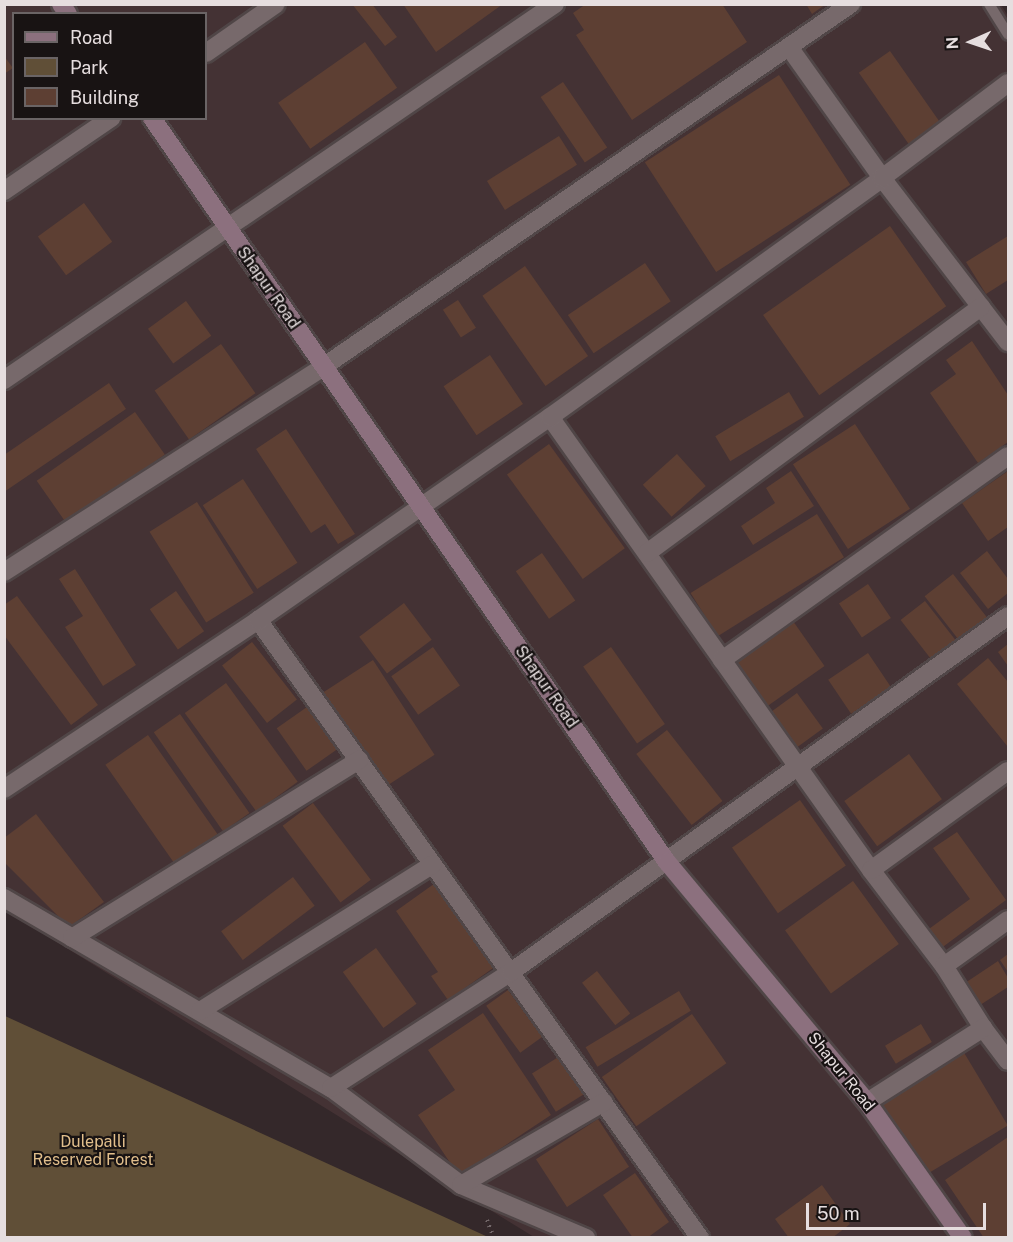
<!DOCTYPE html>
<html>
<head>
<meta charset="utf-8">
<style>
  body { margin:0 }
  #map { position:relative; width:1013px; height:1242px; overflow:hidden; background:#34282a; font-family:"Public Sans",sans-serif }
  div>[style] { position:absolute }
  .built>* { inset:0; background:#443234 }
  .green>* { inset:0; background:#604f37 }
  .building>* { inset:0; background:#5d3f33; transform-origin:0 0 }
  .path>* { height:4px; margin-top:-2px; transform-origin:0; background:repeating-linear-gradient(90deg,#74696b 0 1.5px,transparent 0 6px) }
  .roads { filter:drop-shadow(2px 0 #504647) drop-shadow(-2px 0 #504647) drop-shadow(0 2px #504647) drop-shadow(0 -2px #504647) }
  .lane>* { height:10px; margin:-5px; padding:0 5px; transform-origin:5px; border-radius:5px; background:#77696b }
  .street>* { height:18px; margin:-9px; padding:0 9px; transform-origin:9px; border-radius:9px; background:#77696b }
  .secondary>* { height:18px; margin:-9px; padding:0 9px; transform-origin:9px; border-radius:9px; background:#8c707e }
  span { translate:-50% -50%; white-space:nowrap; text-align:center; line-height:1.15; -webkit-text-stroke:4.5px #181313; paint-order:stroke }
  .street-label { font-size:16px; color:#e6dedf }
  .park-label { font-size:16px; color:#e2bf8c }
  .frame { position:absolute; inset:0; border:6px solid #e6dedf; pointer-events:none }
  .legend { position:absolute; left:12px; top:12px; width:195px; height:108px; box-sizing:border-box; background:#181313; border:2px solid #6a6465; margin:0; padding:8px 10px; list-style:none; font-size:18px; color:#e6dedf }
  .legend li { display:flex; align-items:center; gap:12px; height:30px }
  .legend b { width:30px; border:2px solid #6a6465 }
  .north { position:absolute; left:941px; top:12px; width:60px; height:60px; -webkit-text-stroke:4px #181313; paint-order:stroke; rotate:267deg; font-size:16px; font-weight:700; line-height:24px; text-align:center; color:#e6dedf }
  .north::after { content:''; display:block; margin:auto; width:21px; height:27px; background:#e6dedf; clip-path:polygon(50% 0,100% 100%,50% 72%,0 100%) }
  .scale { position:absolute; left:806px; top:1203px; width:180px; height:27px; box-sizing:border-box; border:3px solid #e6dedf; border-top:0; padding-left:8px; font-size:18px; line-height:21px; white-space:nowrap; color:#e6dedf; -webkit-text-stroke:4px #181313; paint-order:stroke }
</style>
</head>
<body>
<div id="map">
  <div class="built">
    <i style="clip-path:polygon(evenodd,4px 5px,1001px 5px,1008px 16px,1008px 1237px,534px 1237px,5px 910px,4px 5px,14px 14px,206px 14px,206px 118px,14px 118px,14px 14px)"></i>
  </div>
  <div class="green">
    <i style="clip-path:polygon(5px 1016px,488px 1237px,5px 1237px)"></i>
  </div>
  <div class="building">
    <i style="clip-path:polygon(352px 4px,372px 4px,397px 37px,385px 46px)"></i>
    <i style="clip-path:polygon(403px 4px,503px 4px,436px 52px)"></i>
    <i style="clip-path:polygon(586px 4px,722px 4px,747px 42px,632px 120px,576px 35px,584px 30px,573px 13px)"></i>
    <i style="clip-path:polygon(806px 4px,826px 4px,812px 14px)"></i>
    <i style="left:365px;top:42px;width:56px;height:106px;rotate:55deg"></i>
    <i style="left:890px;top:51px;width:88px;height:38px;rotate:55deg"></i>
    <i style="clip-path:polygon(4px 56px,13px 68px,4px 74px)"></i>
    <i style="left:779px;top:75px;width:131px;height:160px;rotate:57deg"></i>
    <i style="left:563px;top:82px;width:79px;height:27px;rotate:56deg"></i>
    <i style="left:559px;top:136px;width:34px;height:85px;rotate:58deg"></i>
    <i style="left:84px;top:203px;width:48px;height:57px;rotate:54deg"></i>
    <i style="left:890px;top:226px;width:98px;height:155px;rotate:55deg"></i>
    <i style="clip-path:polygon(1008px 236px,1008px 280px,986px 294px,966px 262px)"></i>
    <i style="left:645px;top:263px;width:46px;height:93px;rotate:56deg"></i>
    <i style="left:525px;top:266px;width:110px;height:52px;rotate:55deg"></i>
    <i style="left:458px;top:300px;width:33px;height:18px;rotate:57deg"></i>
    <i style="left:186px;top:301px;width:43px;height:47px;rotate:54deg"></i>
    <i style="clip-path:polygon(972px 341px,1008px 395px,1008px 442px,978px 463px,930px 393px,956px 374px,946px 360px)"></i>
    <i style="left:221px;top:344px;width:60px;height:81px;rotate:55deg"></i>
    <i style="left:490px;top:355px;width:59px;height:56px;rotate:56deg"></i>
    <i style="clip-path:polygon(109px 383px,126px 409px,4px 492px,4px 455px)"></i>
    <i style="left:789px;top:392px;width:29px;height:86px;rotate:59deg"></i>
    <i style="left:135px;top:412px;width:52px;height:120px;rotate:55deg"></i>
    <i style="left:855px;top:424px;width:101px;height:74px;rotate:57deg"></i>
    <i style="clip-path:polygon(286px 429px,355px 534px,338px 544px,325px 524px,311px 533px,256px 449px)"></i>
    <i style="left:549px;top:444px;width:129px;height:52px;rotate:54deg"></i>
    <i style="left:677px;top:454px;width:43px;height:46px;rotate:48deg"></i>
    <i style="clip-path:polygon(791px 471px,814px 506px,753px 545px,741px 526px,775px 503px,766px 488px)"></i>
    <i style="clip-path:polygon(1008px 471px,1008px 527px,988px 541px,962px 503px)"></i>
    <i style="left:243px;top:479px;width:100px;height:48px;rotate:57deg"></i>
    <i style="left:197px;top:502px;width:107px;height:56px;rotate:58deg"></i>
    <i style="left:817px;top:514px;width:51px;height:149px;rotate:58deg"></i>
    <i style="clip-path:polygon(987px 551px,1008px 579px,1008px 593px,988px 609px,960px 573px)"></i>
    <i style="left:542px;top:553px;width:58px;height:32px;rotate:55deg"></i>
    <i style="clip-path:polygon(75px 569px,136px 665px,103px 686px,65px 627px,83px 616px,59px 579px)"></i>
    <i style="left:953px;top:574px;width:55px;height:36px;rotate:52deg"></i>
    <i style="left:868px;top:584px;width:41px;height:35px;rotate:56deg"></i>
    <i style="left:176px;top:591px;width:49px;height:32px;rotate:55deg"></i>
    <i style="clip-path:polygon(17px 596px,98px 705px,71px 725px,4px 635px,4px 605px)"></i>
    <i style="left:925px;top:601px;width:51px;height:31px;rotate:52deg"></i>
    <i style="left:404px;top:603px;width:46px;height:56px;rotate:53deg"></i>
    <i style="left:793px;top:621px;width:55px;height:70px;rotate:55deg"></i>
    <i style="left:252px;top:642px;width:73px;height:38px;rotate:52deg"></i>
    <i style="clip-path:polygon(1008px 644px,1008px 666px,998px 652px)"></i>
    <i style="left:433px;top:647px;width:47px;height:51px;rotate:55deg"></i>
    <i style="left:611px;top:647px;width:94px;height:34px;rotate:55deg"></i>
    <i style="left:868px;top:653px;width:41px;height:48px;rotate:56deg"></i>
    <i style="clip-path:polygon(988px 658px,1008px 682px,1008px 747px,957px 684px)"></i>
    <i style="left:373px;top:660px;width:113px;height:60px;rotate:57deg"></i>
    <i style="left:226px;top:683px;width:122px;height:51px;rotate:54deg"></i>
    <i style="left:797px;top:693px;width:44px;height:34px;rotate:54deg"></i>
    <i style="left:307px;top:707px;width:52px;height:37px;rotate:55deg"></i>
    <i style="left:180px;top:714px;width:121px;height:32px;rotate:55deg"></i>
    <i style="left:667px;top:730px;width:90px;height:39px;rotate:52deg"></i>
    <i style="left:148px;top:735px;width:121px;height:52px;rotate:55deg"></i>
    <i style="left:909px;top:754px;width:56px;height:80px;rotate:54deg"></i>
    <i style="left:800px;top:800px;width:80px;height:83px;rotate:55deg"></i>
    <i style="left:313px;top:803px;width:96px;height:38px;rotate:53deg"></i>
    <i style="clip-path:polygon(36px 814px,104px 902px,69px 927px,4px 862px,4px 838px)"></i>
    <i style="clip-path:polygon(957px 832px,1006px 900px,936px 952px,922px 934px,970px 899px,933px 848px)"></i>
    <i style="left:293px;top:877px;width:36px;height:90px;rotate:53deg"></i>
    <i style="clip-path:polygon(438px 881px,496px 966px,448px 1000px,431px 976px,438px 972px,396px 911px)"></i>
    <i style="left:853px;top:881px;width:78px;height:84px;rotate:54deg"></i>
    <i style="left:376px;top:948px;width:69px;height:41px;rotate:54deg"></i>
    <i style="clip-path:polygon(1008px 954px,1008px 972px,1000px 960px)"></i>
    <i style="clip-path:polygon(998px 961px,1008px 978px,1008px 987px,977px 1007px,962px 985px)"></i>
    <i style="left:597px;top:971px;width:54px;height:19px;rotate:52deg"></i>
    <i style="left:508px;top:990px;width:58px;height:27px;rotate:54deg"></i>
    <i style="left:679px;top:991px;width:23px;height:109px;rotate:59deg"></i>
    <i style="clip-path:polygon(483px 1013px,551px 1115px,459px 1176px,418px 1115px,455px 1090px,428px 1050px)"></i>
    <i style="left:692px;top:1014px;width:60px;height:110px;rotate:55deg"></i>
    <i style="left:921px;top:1024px;width:21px;height:42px;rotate:59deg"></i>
    <i style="left:963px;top:1051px;width:87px;height:100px;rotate:59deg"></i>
    <i style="left:560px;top:1056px;width:45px;height:33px;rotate:58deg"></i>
    <i style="left:598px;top:1119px;width:57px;height:74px;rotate:57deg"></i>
    <i style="clip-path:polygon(1008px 1137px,1008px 1238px,984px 1238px,945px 1180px)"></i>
    <i style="clip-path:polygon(635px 1173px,669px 1222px,647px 1238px,633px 1238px,603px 1195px)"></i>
    <i style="clip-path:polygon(822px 1185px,850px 1224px,832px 1238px,789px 1238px,775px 1219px)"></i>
  </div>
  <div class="path">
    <i style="left:487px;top:1220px;width:19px;rotate:69deg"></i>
  </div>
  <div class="roads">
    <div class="lane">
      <i style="left:989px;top:4px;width:36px;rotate:58deg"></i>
    </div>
    <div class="street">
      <i style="left:789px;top:47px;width:161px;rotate:54.6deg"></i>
      <i style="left:882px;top:178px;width:207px;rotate:52.5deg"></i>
      <i style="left:206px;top:53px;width:85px;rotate:-35deg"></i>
      <i style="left:4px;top:191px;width:130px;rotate:-34.3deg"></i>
      <i style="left:4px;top:380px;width:667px;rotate:-34.31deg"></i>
      <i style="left:550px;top:417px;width:555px;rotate:54.68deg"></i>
      <i style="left:871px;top:870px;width:121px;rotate:52.8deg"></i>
      <i style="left:944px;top:966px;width:73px;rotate:57.8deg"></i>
      <i style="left:983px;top:1028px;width:41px;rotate:52.9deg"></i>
      <i style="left:647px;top:553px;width:415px;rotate:-36.4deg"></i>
      <i style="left:4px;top:572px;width:379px;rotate:-32.7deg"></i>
      <i style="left:323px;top:367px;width:641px;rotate:-34.51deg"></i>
      <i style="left:258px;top:620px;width:760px;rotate:54.43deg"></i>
      <i style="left:722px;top:660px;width:351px;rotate:-35.5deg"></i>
      <i style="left:4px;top:789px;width:305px;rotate:-33.6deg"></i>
      <i style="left:258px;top:620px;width:356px;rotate:-34.8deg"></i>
      <i style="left:550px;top:417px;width:409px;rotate:-35.7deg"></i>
      <i style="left:882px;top:178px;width:158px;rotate:-37deg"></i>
      <i style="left:871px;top:870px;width:169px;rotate:-35.9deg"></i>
      <i style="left:4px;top:898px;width:378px;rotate:30.2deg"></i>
      <i style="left:331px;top:1088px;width:162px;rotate:36.7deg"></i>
      <i style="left:461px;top:1185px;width:136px;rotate:23deg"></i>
      <i style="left:72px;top:938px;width:338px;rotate:-31.8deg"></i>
      <i style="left:944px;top:966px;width:79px;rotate:-35.7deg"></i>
      <i style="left:200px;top:1011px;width:275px;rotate:-32.2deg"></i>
      <i style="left:331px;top:1088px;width:214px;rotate:-32.8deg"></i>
      <i style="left:511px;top:972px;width:611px;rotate:-35.61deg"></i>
      <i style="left:867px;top:1102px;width:138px;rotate:-32.5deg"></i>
      <i style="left:461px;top:1185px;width:165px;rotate:-30.1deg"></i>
    </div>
    <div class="secondary">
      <i style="left:61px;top:4px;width:12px;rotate:55deg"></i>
      <i style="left:152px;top:118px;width:905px;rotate:55.31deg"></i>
      <i style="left:667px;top:862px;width:312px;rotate:50.2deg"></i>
      <i style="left:867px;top:1102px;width:166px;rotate:54.8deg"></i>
    </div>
  </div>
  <div class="street-label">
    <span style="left:268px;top:288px;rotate:55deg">Shapur Road</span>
    <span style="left:546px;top:687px;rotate:55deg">Shapur Road</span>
    <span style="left:841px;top:1072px;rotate:51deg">Shapur Road</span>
  </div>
  <div class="park-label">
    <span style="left:93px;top:1151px">Dulepalli<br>Reserved Forest</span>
  </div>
  <div class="frame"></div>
  <ul class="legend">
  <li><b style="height:8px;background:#8c707e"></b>Road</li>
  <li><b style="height:16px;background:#604f37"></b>Park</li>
  <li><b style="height:16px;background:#5d3f33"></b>Building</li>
  </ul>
  <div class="north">N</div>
  <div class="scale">50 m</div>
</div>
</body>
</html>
